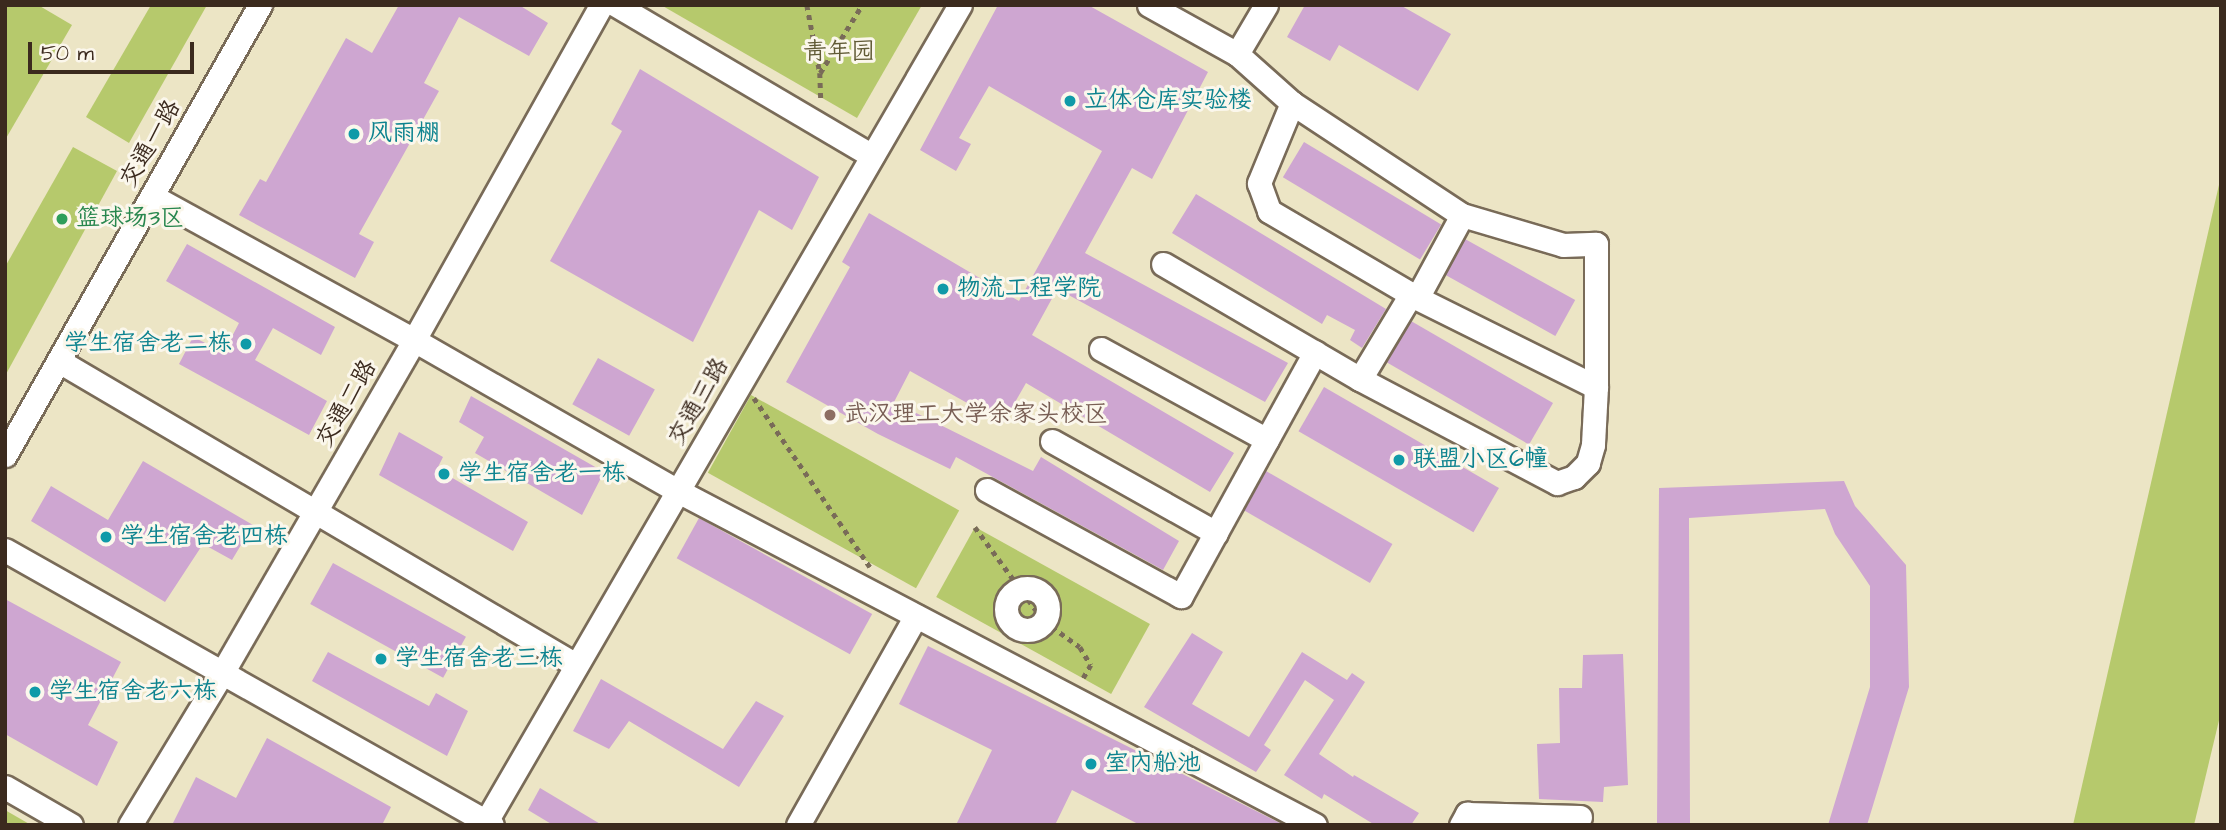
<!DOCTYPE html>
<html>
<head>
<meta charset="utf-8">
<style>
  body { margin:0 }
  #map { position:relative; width:2226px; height:830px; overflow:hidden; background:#ece5c5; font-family:"Architects Daughter","LXGW WenKai TC",sans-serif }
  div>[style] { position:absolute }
  .green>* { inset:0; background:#b6c96c; transform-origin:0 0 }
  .building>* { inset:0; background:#cea6d1; transform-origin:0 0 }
  .path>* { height:4.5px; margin-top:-2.25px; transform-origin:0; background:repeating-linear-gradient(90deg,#796b58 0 5px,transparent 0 10px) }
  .roads { filter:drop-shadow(2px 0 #796b58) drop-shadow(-2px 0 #796b58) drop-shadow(0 2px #796b58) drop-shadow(0 -2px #796b58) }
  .minor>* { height:23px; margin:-11.5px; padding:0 11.5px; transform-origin:11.5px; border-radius:11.5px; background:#fff }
  .minor>.ring { margin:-11.5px; padding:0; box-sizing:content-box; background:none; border:23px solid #fff; border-radius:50% }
  .dots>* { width:19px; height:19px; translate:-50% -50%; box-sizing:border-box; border:4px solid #fbf7ec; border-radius:50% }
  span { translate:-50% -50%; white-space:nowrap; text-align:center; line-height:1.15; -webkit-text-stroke:6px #fbf7ec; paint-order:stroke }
  .park-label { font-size:24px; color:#605a35 }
  .culture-label { font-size:24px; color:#0d838f }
  .left { translate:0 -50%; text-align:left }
  .right { translate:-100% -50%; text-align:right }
  .street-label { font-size:24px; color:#3b2a1e }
  .leisure-label { font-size:24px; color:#27864d }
  .education-label { font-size:24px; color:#785e54 }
  .frame { position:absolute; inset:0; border:7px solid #3b2a1e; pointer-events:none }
  .scale { position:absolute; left:28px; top:42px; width:166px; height:32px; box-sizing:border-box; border:4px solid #3b2a1e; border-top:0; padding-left:9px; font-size:21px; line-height:24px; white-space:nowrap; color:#3b2a1e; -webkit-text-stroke:5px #fbf7ec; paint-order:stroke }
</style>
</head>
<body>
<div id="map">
  <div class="green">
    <i style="clip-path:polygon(5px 5px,38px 5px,72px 25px,5px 140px)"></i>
    <i style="clip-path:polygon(151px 5px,207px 5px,129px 143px,86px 117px)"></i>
    <i style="clip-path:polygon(661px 5px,922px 5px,857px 118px)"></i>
    <i style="clip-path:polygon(73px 147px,117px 171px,5px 376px,5px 267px)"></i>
    <i style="clip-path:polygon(2221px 176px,2221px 712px,2194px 825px,2073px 825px)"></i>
    <i style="left:751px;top:395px;width:238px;height:89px;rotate:29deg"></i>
    <i style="left:975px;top:527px;width:200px;height:80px;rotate:29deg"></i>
    <i style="clip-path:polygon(5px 810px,31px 825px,5px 825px)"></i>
  </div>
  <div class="building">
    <i style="clip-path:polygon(399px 5px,519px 5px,548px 23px,529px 56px,459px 17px,424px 83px,439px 91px,359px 234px,374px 242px,355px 278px,239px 215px,260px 179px,266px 182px,346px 38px,372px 53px)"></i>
    <i style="clip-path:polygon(998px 5px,1088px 5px,1208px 72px,1152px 179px,1132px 168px,1085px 253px,1288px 363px,1265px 402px,1063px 292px,1061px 296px,1055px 293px,1032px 335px,1234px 453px,1210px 492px,1026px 383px,1003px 423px,910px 371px,894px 402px,1033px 471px,1041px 457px,1179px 541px,1163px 570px,956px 457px,950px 469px,878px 434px,786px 382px,850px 267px,842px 262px,869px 213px,1019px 301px,1102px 151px,989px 86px,959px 138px,971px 144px,956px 171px,920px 150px)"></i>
    <i style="clip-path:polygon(1305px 5px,1400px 5px,1451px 34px,1418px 91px,1339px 45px,1330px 61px,1287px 37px)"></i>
    <i style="clip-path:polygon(640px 69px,819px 177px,792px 230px,759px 210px,693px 342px,550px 261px,622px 131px,611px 124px)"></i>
    <i style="left:1304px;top:142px;width:160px;height:41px;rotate:31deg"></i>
    <i style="clip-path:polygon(1196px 194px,1386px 309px,1362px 348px,1350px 340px,1355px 330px,1327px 315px,1322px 324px,1172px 233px)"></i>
    <i style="left:1465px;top:239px;width:126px;height:41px;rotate:29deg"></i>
    <i style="clip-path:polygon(187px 244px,335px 327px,321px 355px,273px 328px,255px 360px,327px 401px,309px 435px,179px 364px,193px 337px,224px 352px,239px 323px,166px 281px)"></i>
    <i style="left:1411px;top:321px;width:164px;height:48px;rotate:30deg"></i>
    <i style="left:598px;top:358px;width:65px;height:53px;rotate:29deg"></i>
    <i style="left:1324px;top:387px;width:202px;height:51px;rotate:30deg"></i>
    <i style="clip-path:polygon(471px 396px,604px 472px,582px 515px,475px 453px,484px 437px,459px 422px)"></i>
    <i style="clip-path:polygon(399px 432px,443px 457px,437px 469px,528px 522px,513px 551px,379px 475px)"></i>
    <i style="clip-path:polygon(143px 461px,253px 525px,232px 560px,203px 544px,165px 602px,31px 521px,51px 486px,108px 520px)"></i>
    <i style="left:1266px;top:471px;width:146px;height:45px;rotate:30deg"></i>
    <i style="clip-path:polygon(1844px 481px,1855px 506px,1906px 565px,1909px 687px,1867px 825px,1828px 825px,1870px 687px,1870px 586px,1835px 534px,1825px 509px,1689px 518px,1690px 825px,1657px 825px,1659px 488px)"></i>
    <i style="left:699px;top:518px;width:198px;height:46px;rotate:29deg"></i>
    <i style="left:333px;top:563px;width:152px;height:47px;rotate:29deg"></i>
    <i style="clip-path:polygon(5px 599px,121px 662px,88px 725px,118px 742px,97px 786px,5px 734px)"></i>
    <i style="clip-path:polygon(1192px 633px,1223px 652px,1192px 704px,1249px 737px,1302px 652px,1347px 680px,1352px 673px,1365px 682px,1319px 754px,1353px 777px,1354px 775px,1419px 813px,1411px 825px,1375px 825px,1324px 794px,1322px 799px,1284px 775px,1334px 700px,1305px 680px,1264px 745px,1271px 750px,1256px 772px,1144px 707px)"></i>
    <i style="clip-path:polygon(928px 646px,1284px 825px,1140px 825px,1072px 790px,1055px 825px,956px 825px,992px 750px,899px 704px)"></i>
    <i style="clip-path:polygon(328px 652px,429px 706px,436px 693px,468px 711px,447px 756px,312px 681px)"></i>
    <i style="clip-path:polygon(1623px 654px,1628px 785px,1604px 787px,1603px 802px,1539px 799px,1537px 744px,1560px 743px,1559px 688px,1582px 688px,1583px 655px)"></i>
    <i style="clip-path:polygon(601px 679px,723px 749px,756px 701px,784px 716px,739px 787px,629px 721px,609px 749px,573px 731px)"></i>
    <i style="clip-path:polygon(267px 738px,391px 807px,382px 825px,172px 825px,196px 777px,236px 798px)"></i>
    <i style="clip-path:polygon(540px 788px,602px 825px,553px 825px,528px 810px)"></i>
  </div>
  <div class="path">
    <i style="left:807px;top:5px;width:69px;rotate:79.2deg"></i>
    <i style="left:820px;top:73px;width:28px;rotate:88deg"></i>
    <i style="left:820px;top:73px;width:80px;rotate:-58.3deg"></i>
    <i style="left:754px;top:398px;width:205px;rotate:55.5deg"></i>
    <i style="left:975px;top:527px;width:117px;rotate:53.7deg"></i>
    <i style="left:1044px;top:621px;width:44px;rotate:35.8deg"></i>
    <i style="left:1080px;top:647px;width:21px;rotate:59deg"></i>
    <i style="left:1091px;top:665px;width:16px;rotate:120deg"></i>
  </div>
  <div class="roads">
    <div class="minor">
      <i style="left:616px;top:5px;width:297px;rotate:30.5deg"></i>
      <i style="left:1149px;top:5px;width:101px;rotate:29.1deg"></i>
      <i style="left:1237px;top:54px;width:74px;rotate:41.7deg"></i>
      <i style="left:1292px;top:103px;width:204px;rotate:33.4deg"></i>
      <i style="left:1462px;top:215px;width:105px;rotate:16.5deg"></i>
      <i style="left:1563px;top:245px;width:33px;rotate:-2deg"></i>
      <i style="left:1596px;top:244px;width:143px;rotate:90deg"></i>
      <i style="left:1596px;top:387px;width:58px;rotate:93deg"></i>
      <i style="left:1593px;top:445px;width:19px;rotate:106deg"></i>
      <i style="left:1588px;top:463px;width:20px;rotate:135deg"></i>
      <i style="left:1574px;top:477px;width:18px;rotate:161deg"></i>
      <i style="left:1557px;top:483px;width:223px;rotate:-152.2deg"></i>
      <i style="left:1360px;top:379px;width:228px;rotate:-149.7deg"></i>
      <i style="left:1237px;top:54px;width:57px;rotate:-59.4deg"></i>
      <i style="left:1292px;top:103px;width:87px;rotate:112.4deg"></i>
      <i style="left:1259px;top:183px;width:30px;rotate:70deg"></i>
      <i style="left:1269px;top:211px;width:172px;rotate:30.4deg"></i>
      <i style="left:1417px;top:298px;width:200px;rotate:26.4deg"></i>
      <i style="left:152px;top:196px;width:299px;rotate:28.8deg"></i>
      <i style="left:414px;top:340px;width:304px;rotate:29.8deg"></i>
      <i style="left:678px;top:491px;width:719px;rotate:27.67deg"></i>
      <i style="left:1417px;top:298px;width:94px;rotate:-61.5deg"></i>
      <i style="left:1101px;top:349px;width:189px;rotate:28.7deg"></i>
      <i style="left:59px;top:361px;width:600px;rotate:30.46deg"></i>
      <i style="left:1360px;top:379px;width:99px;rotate:-59deg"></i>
      <i style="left:1052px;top:441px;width:188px;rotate:29.3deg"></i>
      <i style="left:5px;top:455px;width:517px;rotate:-60.46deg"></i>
      <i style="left:987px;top:490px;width:221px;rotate:28.7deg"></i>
      <i style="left:1181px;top:596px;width:278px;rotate:-61.2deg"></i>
      <i style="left:5px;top:550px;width:559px;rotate:29.45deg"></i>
      <i class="ring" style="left:1006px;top:588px;width:19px;height:19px"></i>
      <i style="left:5px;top:787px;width:76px;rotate:29.9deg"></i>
      <i style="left:130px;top:825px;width:178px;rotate:-58.8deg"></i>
      <i style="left:222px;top:673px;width:384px;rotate:-60deg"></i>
      <i style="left:414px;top:340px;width:384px;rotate:-60.8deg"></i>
      <i style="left:484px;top:825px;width:948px;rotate:-59.87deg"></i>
      <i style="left:798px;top:825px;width:240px;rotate:-60.6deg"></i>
      <i style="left:1461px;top:825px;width:13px;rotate:-61deg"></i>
      <i style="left:1467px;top:814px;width:113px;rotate:1.5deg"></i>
    </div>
  </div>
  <div class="dots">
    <i style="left:1070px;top:101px;background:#0f9aa8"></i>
    <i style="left:354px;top:134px;background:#0f9aa8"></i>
    <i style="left:62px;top:219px;background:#2e9e5b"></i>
    <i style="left:943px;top:289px;background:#0f9aa8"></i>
    <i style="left:246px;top:344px;background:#0f9aa8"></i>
    <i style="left:830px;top:415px;background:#8d6e63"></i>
    <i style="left:1399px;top:460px;background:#0f9aa8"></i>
    <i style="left:444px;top:474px;background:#0f9aa8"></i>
    <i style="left:106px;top:537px;background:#0f9aa8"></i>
    <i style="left:381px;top:659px;background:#0f9aa8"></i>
    <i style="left:35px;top:692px;background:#0f9aa8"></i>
    <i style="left:1091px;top:764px;background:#0f9aa8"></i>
  </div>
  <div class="park-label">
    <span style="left:839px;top:53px">青年园</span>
  </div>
  <div class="culture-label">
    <span class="left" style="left:1084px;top:101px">立体仓库实验楼</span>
    <span class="left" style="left:368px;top:134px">风雨棚</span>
    <span class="left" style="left:957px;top:289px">物流工程学院</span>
    <span class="right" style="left:232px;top:344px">学生宿舍老二栋</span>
    <span class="left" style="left:1413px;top:460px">联盟小区6幢</span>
    <span class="left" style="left:458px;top:474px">学生宿舍老一栋</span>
    <span class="left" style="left:120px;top:537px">学生宿舍老四栋</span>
    <span class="left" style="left:395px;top:659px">学生宿舍老三栋</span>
    <span class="left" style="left:49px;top:692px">学生宿舍老六栋</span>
    <span class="left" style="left:1105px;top:764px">室内船池</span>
  </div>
  <div class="street-label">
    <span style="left:151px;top:144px;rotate:-60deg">交通一路</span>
    <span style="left:699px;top:402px;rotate:-60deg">交通三路</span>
    <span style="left:347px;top:404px;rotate:-60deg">交通二路</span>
  </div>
  <div class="leisure-label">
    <span class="left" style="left:76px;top:219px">篮球场3区</span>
  </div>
  <div class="education-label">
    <span class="left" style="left:844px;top:415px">武汉理工大学余家头校区</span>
  </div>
  <div class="frame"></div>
  <div class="scale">50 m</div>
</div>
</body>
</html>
